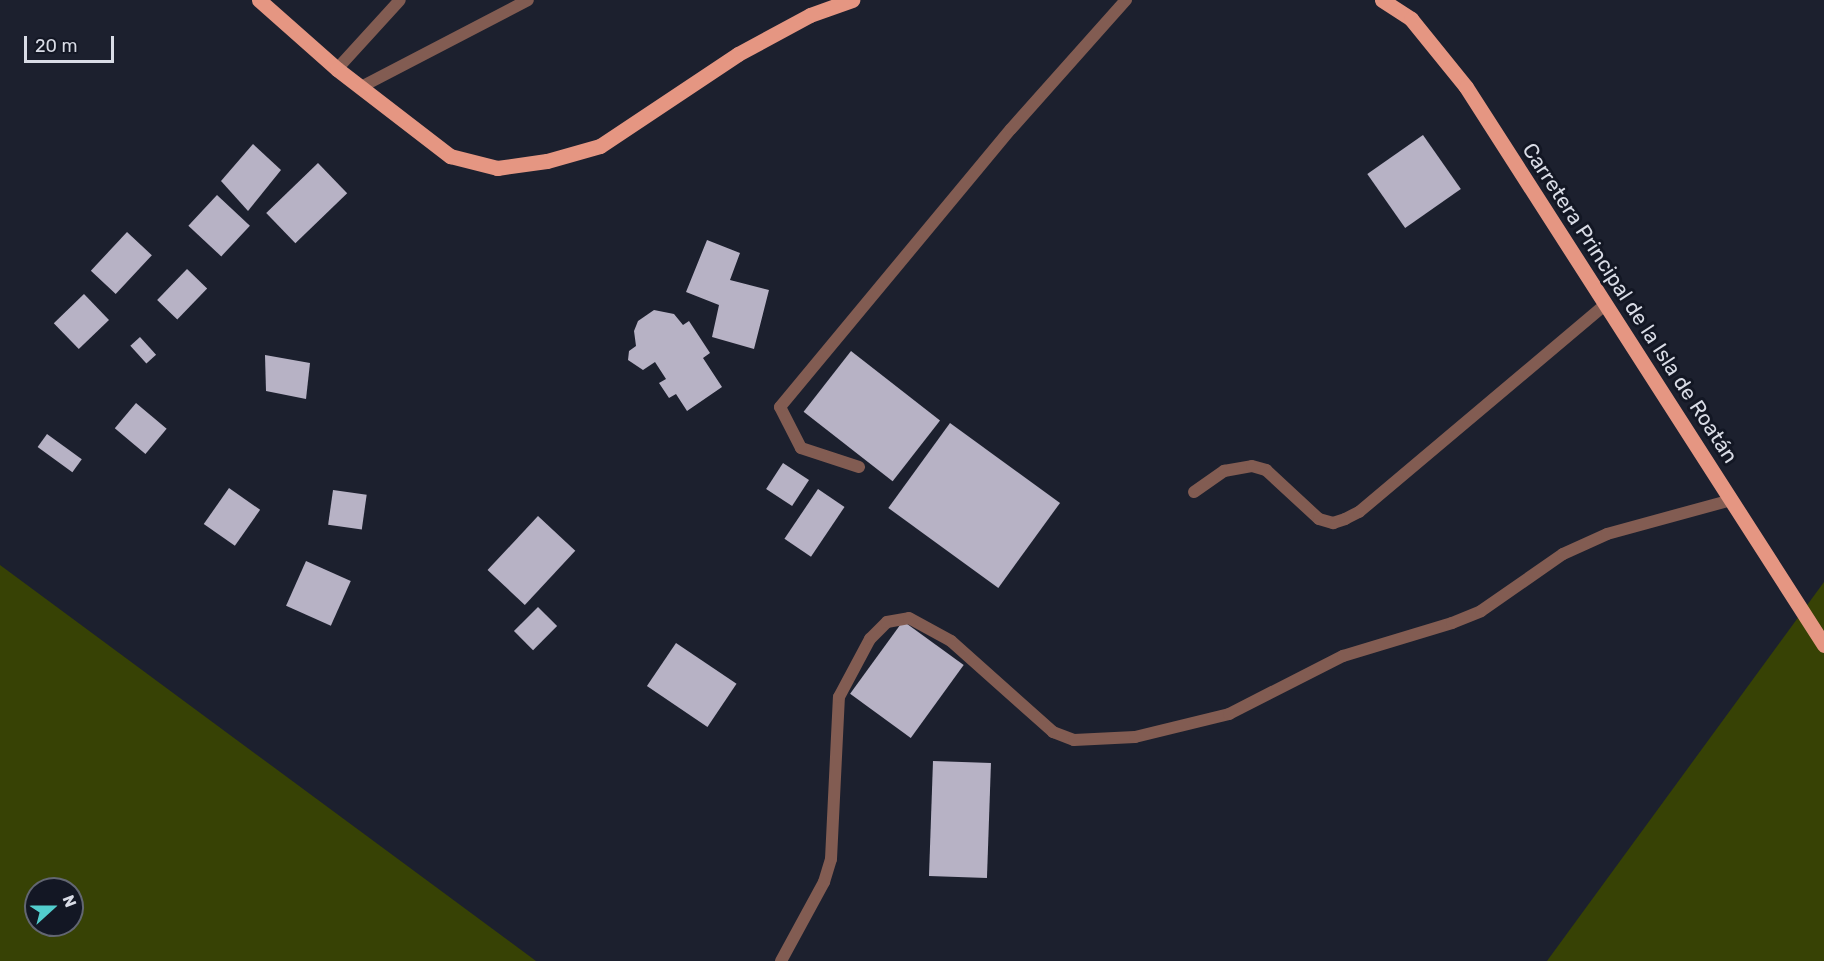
<!DOCTYPE html>
<html>
<head>
<meta charset="utf-8">
<style>
  body { margin:0 }
  #map { position:relative; width:1824px; height:961px; overflow:hidden; background:#1c202e; font-family:Rubik,sans-serif }
  div>[style] { position:absolute }
  .green>* { inset:0; background:#374205 }
  .building>* { inset:0; background:#b7b2c5; transform-origin:0 0 }
  .lane>* { height:12px; margin:-6px; padding:0 6px; transform-origin:6px; border-radius:6px; background:#825c52 }
  .street>* { height:12px; margin:-6px; padding:0 6px; transform-origin:6px; border-radius:6px; background:#825c52 }
  .primary>* { height:15px; margin:-7.5px; padding:0 7.5px; transform-origin:7.5px; border-radius:7.5px; background:#e59682 }
  span { translate:-50% -50%; white-space:nowrap; text-align:center; line-height:1.15; -webkit-text-stroke:6px #131724; paint-order:stroke }
  .street-label { font-size:21px; color:#d9dce6 }
  .north { position:absolute; left:24px; top:877px; width:60px; height:60px; box-sizing:border-box; background:#131724; border:2px solid #626672; border-radius:50%; rotate:69deg; font-size:16px; font-weight:700; line-height:24px; text-align:center; color:#d9dce6 }
  .north::after { content:''; display:block; margin:auto; width:21px; height:27px; background:#52cdcd; clip-path:polygon(50% 0,100% 100%,50% 72%,0 100%) }
  .scale { position:absolute; left:24px; top:36px; width:90px; height:27px; box-sizing:border-box; border:3px solid #d9dce6; border-top:0; padding-left:8px; font-size:18px; line-height:21px; white-space:nowrap; color:#d9dce6; -webkit-text-stroke:4px #131724; paint-order:stroke }
</style>
</head>
<body>
<div id="map">
  <div class="green">
    <i style="clip-path:polygon(evenodd,0 565px,536px 961px,0 961px,0 565px,36px 889px,72px 889px,72px 925px,36px 925px,36px 889px)"></i>
    <i style="clip-path:polygon(1824px 582px,1824px 961px,1547px 961px)"></i>
  </div>
  <div class="building">
    <i style="left:1423px;top:135px;width:66px;height:68px;rotate:55deg"></i>
    <i style="clip-path:polygon(253px 144px,281px 170px,248px 211px,221px 181px)"></i>
    <i style="left:318px;top:163px;width:42px;height:72px;rotate:46deg"></i>
    <i style="left:217px;top:195px;width:45px;height:42px;rotate:43deg"></i>
    <i style="left:127px;top:232px;width:34px;height:53px;rotate:43deg"></i>
    <i style="clip-path:polygon(707px 240px,740px 253px,730px 280px,769px 290px,754px 349px,712px 337px,719px 305px,686px 292px)"></i>
    <i style="left:187px;top:269px;width:28px;height:43px;rotate:44deg"></i>
    <i style="left:84px;top:294px;width:36px;height:42px;rotate:46deg"></i>
    <i style="clip-path:polygon(654px 310px,674px 314px,683px 325px,689px 321px,710px 353px,703px 358px,722px 387px,687px 411px,676px 394px,669px 398px,659px 383px,666px 379px,655px 362px,643px 370px,628px 360px,629px 351px,636px 346px,634px 331px,638px 321px)"></i>
    <i style="left:140px;top:337px;width:24px;height:13px;rotate:48deg"></i>
    <i style="left:851px;top:351px;width:113px;height:77px;rotate:38deg"></i>
    <i style="clip-path:polygon(265px 355px,310px 363px,306px 399px,266px 391px)"></i>
    <i style="left:136px;top:403px;width:40px;height:33px;rotate:40deg"></i>
    <i style="left:950px;top:423px;width:136px;height:105px;rotate:36deg"></i>
    <i style="left:47px;top:434px;width:43px;height:16px;rotate:36deg"></i>
    <i style="left:783px;top:463px;width:31px;height:31px;rotate:33deg"></i>
    <i style="left:229px;top:488px;width:38px;height:44px;rotate:35deg"></i>
    <i style="left:818px;top:489px;width:32px;height:60px;rotate:34deg"></i>
    <i style="left:333px;top:490px;width:34px;height:35px;rotate:8deg"></i>
    <i style="left:538px;top:516px;width:51px;height:74px;rotate:43deg"></i>
    <i style="left:306px;top:561px;width:49px;height:49px;rotate:24deg"></i>
    <i style="left:538px;top:607px;width:27px;height:34px;rotate:45deg"></i>
    <i style="left:903px;top:621px;width:75px;height:90px;rotate:36deg"></i>
    <i style="left:676px;top:643px;width:73px;height:52px;rotate:34deg"></i>
    <i style="left:933px;top:761px;width:58px;height:115px;rotate:2deg"></i>
  </div>
  <div class="lane">
    <i style="left:859px;top:467px;width:61px;rotate:-161.9deg"></i>
    <i style="left:801px;top:448px;width:46px;rotate:-117.1deg"></i>
    <i style="left:780px;top:407px;width:361px;rotate:-50.3deg"></i>
    <i style="left:1011px;top:129px;width:173px;rotate:-48.3deg"></i>
  </div>
  <div class="street">
    <i style="left:337px;top:69px;width:93px;rotate:-47.6deg"></i>
    <i style="left:361px;top:87px;width:188px;rotate:-27.5deg"></i>
    <i style="left:1194px;top:492px;width:37px;rotate:-35deg"></i>
    <i style="left:1224px;top:471px;width:28px;rotate:-10deg"></i>
    <i style="left:1252px;top:466px;width:15px;rotate:16deg"></i>
    <i style="left:1266px;top:470px;width:72px;rotate:42.8deg"></i>
    <i style="left:1319px;top:519px;width:15px;rotate:16deg"></i>
    <i style="left:1333px;top:523px;width:13px;rotate:-18deg"></i>
    <i style="left:1345px;top:519px;width:16px;rotate:-27deg"></i>
    <i style="left:1359px;top:512px;width:323px;rotate:-40.1deg"></i>
    <i style="left:781px;top:961px;width:90px;rotate:-61.4deg"></i>
    <i style="left:824px;top:882px;width:24px;rotate:-73deg"></i>
    <i style="left:831px;top:859px;width:162px;rotate:-87.2deg"></i>
    <i style="left:839px;top:697px;width:66px;rotate:-61.9deg"></i>
    <i style="left:870px;top:639px;width:24px;rotate:-45deg"></i>
    <i style="left:887px;top:622px;width:22px;rotate:-10deg"></i>
    <i style="left:909px;top:618px;width:48px;rotate:28.7deg"></i>
    <i style="left:951px;top:641px;width:137px;rotate:41.7deg"></i>
    <i style="left:1053px;top:732px;width:22px;rotate:21deg"></i>
    <i style="left:1074px;top:740px;width:61px;rotate:-2.8deg"></i>
    <i style="left:1135px;top:737px;width:97px;rotate:-13.7deg"></i>
    <i style="left:1229px;top:714px;width:128px;rotate:-27deg"></i>
    <i style="left:1343px;top:656px;width:114px;rotate:-16.8deg"></i>
    <i style="left:1452px;top:623px;width:31px;rotate:-22deg"></i>
    <i style="left:1481px;top:611px;width:100px;rotate:-34.8deg"></i>
    <i style="left:1563px;top:554px;width:48px;rotate:-24.4deg"></i>
    <i style="left:1607px;top:534px;width:129px;rotate:-15.3deg"></i>
  </div>
  <div class="primary">
    <i style="left:259px;top:0;width:104px;rotate:41.5deg"></i>
    <i style="left:337px;top:69px;width:143px;rotate:37.6deg"></i>
    <i style="left:450px;top:156px;width:49px;rotate:14.3deg"></i>
    <i style="left:497px;top:168px;width:50px;rotate:-8deg"></i>
    <i style="left:547px;top:161px;width:55px;rotate:-15.8deg"></i>
    <i style="left:600px;top:146px;width:166px;rotate:-33.7deg"></i>
    <i style="left:738px;top:54px;width:82px;rotate:-28.4deg"></i>
    <i style="left:810px;top:15px;width:45px;rotate:-19.7deg"></i>
    <i style="left:1382px;top:0;width:35px;rotate:33deg"></i>
    <i style="left:1411px;top:19px;width:87px;rotate:51deg"></i>
    <i style="left:1466px;top:87px;width:663px;rotate:57.32deg"></i>
  </div>
  <div class="street-label">
    <span style="left:1630px;top:303px;rotate:57deg">Carretera Principal de la Isla de Roatán</span>
  </div>
  <div class="north">N</div>
  <div class="scale">20 m</div>
</div>
</body>
</html>
